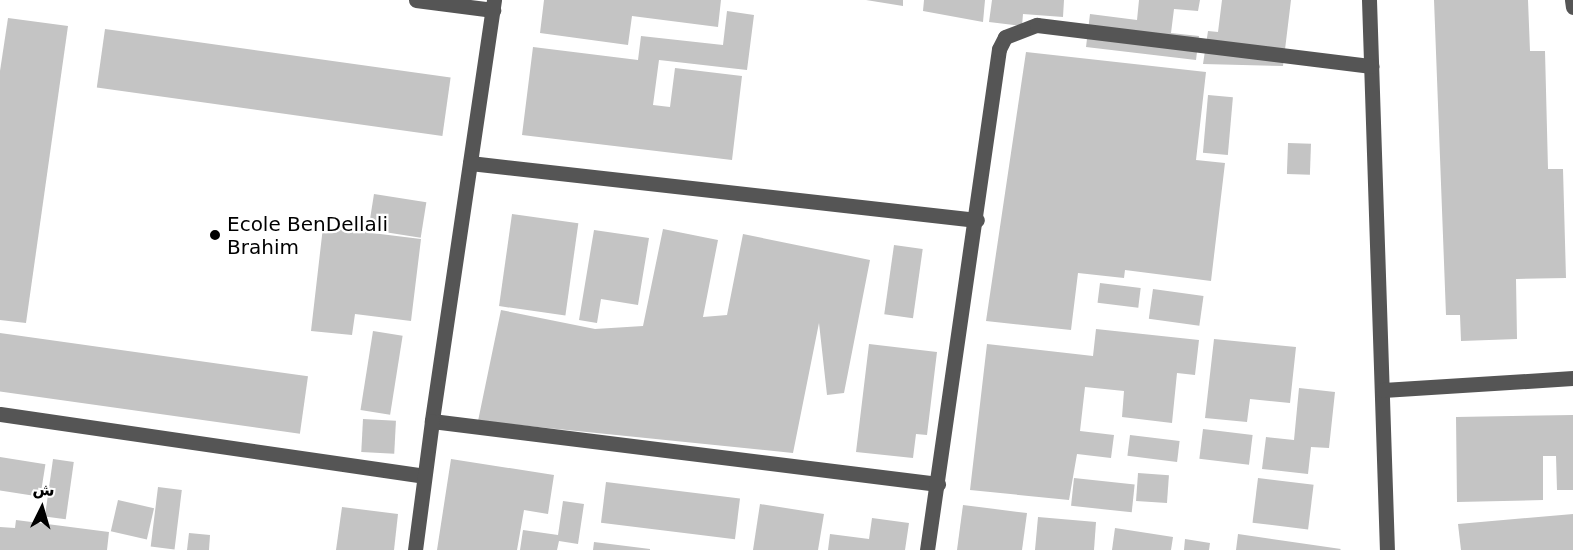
<!DOCTYPE html>
<html>
<head>
<meta charset="utf-8">
<style>
  body { margin:0 }
  #map { position:relative; width:1573px; height:550px; overflow:hidden; background:#fff; font-family:"DejaVu Sans",Cairo,sans-serif }
  div>[style] { position:absolute }
  .building>* { inset:0; background:#c4c4c4; transform-origin:0 0 }
  .minor>* { height:15px; margin:-7.5px; padding:0 7.5px; transform-origin:7.5px; border-radius:7.5px; background:#555 }
  .dots>* { width:16px; height:16px; translate:-50% -50%; box-sizing:border-box; border:3px solid #fff; border-radius:50% }
  span { translate:-50% -50%; white-space:nowrap; text-align:center; line-height:1.15; -webkit-text-stroke:4.5px #fff; paint-order:stroke }
  .poi-label { font-size:20px; color:#000 }
  .left { translate:0 -50%; text-align:left }
  .north { position:absolute; left:12px; top:478px; width:60px; height:60px; -webkit-text-stroke:4px #fff; paint-order:stroke; rotate:5deg; font-size:16px; font-weight:700; line-height:24px; text-align:center; color:#000 }
  .north::after { content:''; display:block; margin:auto; width:21px; height:27px; background:#000; clip-path:polygon(50% 0,100% 100%,50% 72%,0 100%) }
</style>
</head>
<body>
<div id="map">
  <div class="building">
    <i style="clip-path:polygon(544px 0,721px 0,718px 27px,632px 16px,628px 45px,540px 33px)"></i>
    <i style="clip-path:polygon(866px 0,903px 0,903px 6px)"></i>
    <i style="clip-path:polygon(924px 0,985px 0,983px 22px,923px 11px)"></i>
    <i style="clip-path:polygon(992px 0,1064px 0,1063px 17px,1023px 14px,1022px 26px,989px 22px)"></i>
    <i style="clip-path:polygon(1139px 0,1200px 0,1198px 11px,1174px 9px,1171px 33px,1199px 36px,1196px 60px,1086px 47px,1090px 14px,1137px 20px)"></i>
    <i style="clip-path:polygon(1222px 0,1291px 0,1283px 66px,1203px 64px,1208px 31px,1218px 32px)"></i>
    <i style="clip-path:polygon(1434px 0,1528px 0,1530px 51px,1545px 51px,1548px 169px,1563px 169px,1566px 278px,1516px 279px,1517px 339px,1461px 341px,1460px 315px,1446px 315px)"></i>
    <i style="clip-path:polygon(727px 11px,754px 15px,747px 70px,659px 60px,653px 105px,670px 107px,675px 68px,742px 76px,732px 160px,522px 135px,533px 47px,638px 60px,641px 36px,723px 45px)"></i>
    <i style="clip-path:polygon(8px 18px,68px 26px,26px 323px,0 320px,0 71px)"></i>
    <i style="left:105px;top:29px;width:349px;height:59px;rotate:8deg"></i>
    <i style="clip-path:polygon(1026px 52px,1206px 72px,1196px 160px,1225px 163px,1211px 281px,1125px 270px,1124px 278px,1078px 273px,1071px 330px,986px 321px)"></i>
    <i style="left:1208px;top:95px;width:25px;height:58px;rotate:5deg"></i>
    <i style="left:1288px;top:143px;width:23px;height:31px;rotate:2deg"></i>
    <i style="left:374px;top:194px;width:53px;height:36px;rotate:9deg"></i>
    <i style="left:512px;top:214px;width:67px;height:93px;rotate:8deg"></i>
    <i style="clip-path:polygon(323px 227px,421px 239px,411px 321px,355px 314px,352px 335px,311px 331px)"></i>
    <i style="clip-path:polygon(663px 229px,718px 240px,703px 317px,727px 315px,743px 234px,870px 260px,844px 393px,827px 395px,819px 323px,793px 453px,478px 421px,501px 310px,595px 329px,643px 326px)"></i>
    <i style="clip-path:polygon(594px 230px,649px 238px,638px 305px,601px 299px,597px 323px,579px 320px)"></i>
    <i style="left:894px;top:245px;width:29px;height:70px;rotate:8deg"></i>
    <i style="left:1100px;top:283px;width:41px;height:20px;rotate:7deg"></i>
    <i style="left:1153px;top:289px;width:51px;height:30px;rotate:8deg"></i>
    <i style="clip-path:polygon(1096px 329px,1199px 340px,1195px 375px,1177px 373px,1172px 423px,1122px 417px,1124px 391px,1085px 387px,1080px 431px,1114px 435px,1111px 458px,1077px 454px,1069px 500px,970px 490px,987px 344px,1093px 356px)"></i>
    <i style="left:373px;top:331px;width:30px;height:80px;rotate:9deg"></i>
    <i style="left:0;top:333px;width:311px;height:58px;rotate:8deg"></i>
    <i style="clip-path:polygon(1214px 339px,1296px 347px,1290px 403px,1250px 399px,1247px 422px,1205px 418px)"></i>
    <i style="clip-path:polygon(869px 344px,937px 352px,927px 435px,916px 434px,913px 458px,856px 452px)"></i>
    <i style="clip-path:polygon(1299px 388px,1335px 392px,1329px 448px,1311px 447px,1308px 474px,1262px 469px,1266px 437px,1294px 440px)"></i>
    <i style="clip-path:polygon(1573px 415px,1573px 490px,1557px 490px,1556px 456px,1543px 456px,1543px 500px,1457px 502px,1456px 417px)"></i>
    <i style="left:363px;top:419px;width:33px;height:33px;rotate:3deg"></i>
    <i style="left:1203px;top:429px;width:50px;height:30px;rotate:7deg"></i>
    <i style="left:1130px;top:435px;width:50px;height:21px;rotate:7deg"></i>
    <i style="left:0;top:457px;width:46px;height:33px;rotate:9deg"></i>
    <i style="left:53px;top:459px;width:21px;height:58px;rotate:8deg"></i>
    <i style="clip-path:polygon(451px 459px,554px 475px,548px 514px,524px 510px,517px 550px,437px 550px)"></i>
    <i style="left:1138px;top:473px;width:31px;height:28px;rotate:4deg"></i>
    <i style="left:1074px;top:478px;width:61px;height:28px;rotate:6deg"></i>
    <i style="left:1258px;top:478px;width:56px;height:45px;rotate:7deg"></i>
    <i style="left:606px;top:482px;width:135px;height:41px;rotate:7deg"></i>
    <i style="left:158px;top:487px;width:24px;height:60px;rotate:7deg"></i>
    <i style="left:118px;top:500px;width:37px;height:32px;rotate:13deg"></i>
    <i style="clip-path:polygon(563px 501px,584px 504px,578px 544px,559px 541px,557px 550px,520px 550px,523px 530px,558px 535px)"></i>
    <i style="clip-path:polygon(760px 504px,824px 514px,818px 550px,753px 550px)"></i>
    <i style="clip-path:polygon(963px 505px,1027px 513px,1022px 550px,957px 550px)"></i>
    <i style="clip-path:polygon(342px 507px,398px 514px,394px 550px,336px 550px)"></i>
    <i style="clip-path:polygon(1573px 514px,1573px 550px,1461px 550px,1458px 524px)"></i>
    <i style="clip-path:polygon(1038px 517px,1096px 522px,1094px 550px,1035px 550px)"></i>
    <i style="clip-path:polygon(872px 518px,909px 523px,905px 550px,828px 550px,830px 534px,869px 539px)"></i>
    <i style="clip-path:polygon(16px 520px,109px 532px,107px 550px,0 550px,0 527px,15px 528px)"></i>
    <i style="clip-path:polygon(1115px 528px,1173px 537px,1171px 550px,1112px 550px)"></i>
    <i style="clip-path:polygon(189px 533px,210px 535px,209px 550px,187px 550px)"></i>
    <i style="clip-path:polygon(1238px 534px,1341px 549px,1340px 550px,1236px 550px)"></i>
    <i style="clip-path:polygon(1185px 539px,1210px 543px,1209px 550px,1184px 550px)"></i>
    <i style="clip-path:polygon(594px 542px,650px 549px,650px 550px,593px 550px)"></i>
  </div>
  <div class="minor">
    <i style="left:416px;top:0;width:78px;rotate:7.4deg"></i>
    <i style="left:494px;top:0;width:426px;rotate:98.4deg"></i>
    <i style="left:432px;top:421px;width:510px;rotate:7.1deg"></i>
    <i style="left:1369px;top:0;width:550px;rotate:88.13deg"></i>
    <i style="left:1572px;top:0;width:7px;rotate:82deg"></i>
    <i style="left:470px;top:163px;width:510px;rotate:6.41deg"></i>
    <i style="left:1383px;top:390px;width:190px;rotate:-3.6deg"></i>
    <i style="left:0;top:414px;width:428px;rotate:8.3deg"></i>
    <i style="left:415px;top:550px;width:130px;rotate:-82.5deg"></i>
    <i style="left:927px;top:550px;width:506px;rotate:-81.82deg"></i>
    <i style="left:999px;top:49px;width:13px;rotate:-63deg"></i>
    <i style="left:1005px;top:37px;width:34px;rotate:-21deg"></i>
    <i style="left:1037px;top:25px;width:337px;rotate:7deg"></i>
  </div>
  <div class="dots">
    <i style="left:215px;top:235px;background:#000"></i>
  </div>
  <div class="poi-label">
    <span class="left" style="left:227px;top:236px">Ecole BenDellali<br>Brahim</span>
  </div>
  <div class="north">ش</div>
</div>
</body>
</html>
